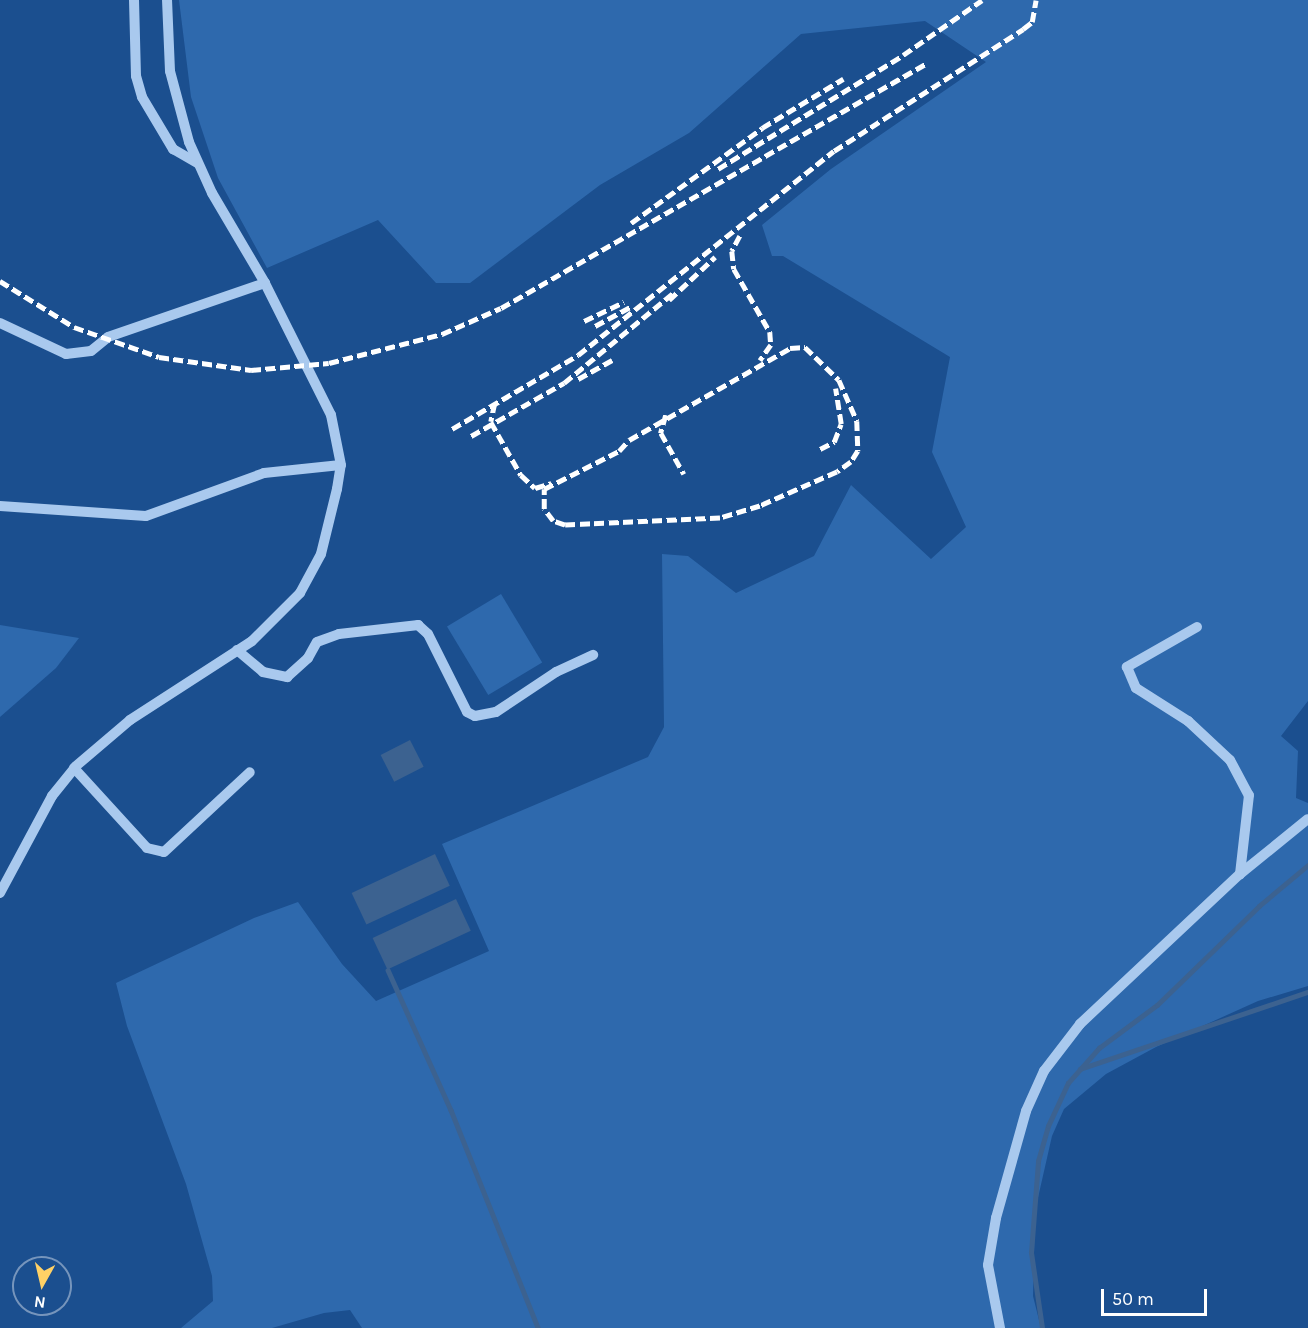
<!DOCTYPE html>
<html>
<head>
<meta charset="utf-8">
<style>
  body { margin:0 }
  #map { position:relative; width:1308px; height:1328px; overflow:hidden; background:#1b4f8f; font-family:Karla,sans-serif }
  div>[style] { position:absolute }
  .green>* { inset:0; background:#2e69ad; transform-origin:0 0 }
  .water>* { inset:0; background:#3c6290; transform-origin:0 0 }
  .stream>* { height:4.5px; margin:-2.25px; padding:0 2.25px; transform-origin:2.25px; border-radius:2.25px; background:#3c6290 }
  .minor>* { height:10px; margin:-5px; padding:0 5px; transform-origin:5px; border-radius:5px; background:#a9c9ee }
  .rail>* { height:4.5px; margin-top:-2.25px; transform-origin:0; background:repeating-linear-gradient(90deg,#fff 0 10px,transparent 0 14.5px) }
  span { translate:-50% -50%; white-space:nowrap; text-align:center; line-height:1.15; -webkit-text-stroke:4.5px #1b4f8f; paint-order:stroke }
  .north { position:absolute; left:12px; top:1256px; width:60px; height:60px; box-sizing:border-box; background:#1b4f8f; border:2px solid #7695bc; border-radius:50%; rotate:188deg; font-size:16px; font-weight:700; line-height:24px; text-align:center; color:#fff }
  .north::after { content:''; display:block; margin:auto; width:21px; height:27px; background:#ffd166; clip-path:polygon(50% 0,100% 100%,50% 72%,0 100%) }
  .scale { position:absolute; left:1101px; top:1289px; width:106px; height:27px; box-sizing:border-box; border:3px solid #fff; border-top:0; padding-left:8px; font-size:18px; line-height:21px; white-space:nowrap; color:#fff; -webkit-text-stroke:4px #1b4f8f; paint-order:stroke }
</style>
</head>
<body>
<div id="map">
  <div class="green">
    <i style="clip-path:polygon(179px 0,1308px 0,1308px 701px,1281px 736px,1298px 751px,1296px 798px,1308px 803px,1308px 986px,1258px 1001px,1156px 1047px,1106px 1074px,1064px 1109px,1052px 1136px,1035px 1211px,1033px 1296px,1041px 1328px,362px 1328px,350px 1310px,324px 1313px,272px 1328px,181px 1328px,213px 1301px,212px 1276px,186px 1184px,127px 1026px,116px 983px,254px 918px,298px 902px,342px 964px,376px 1001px,489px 951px,442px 844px,648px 757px,664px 727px,662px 554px,688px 556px,736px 593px,814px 556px,851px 485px,931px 559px,966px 527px,932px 452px,950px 357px,783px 256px,772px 256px,762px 225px,831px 169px,986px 62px,925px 21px,801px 34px,689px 133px,600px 185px,470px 283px,436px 283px,378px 220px,267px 268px,218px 178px,191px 97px)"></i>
    <i style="left:501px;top:594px;width:80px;height:63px;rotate:59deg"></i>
    <i style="clip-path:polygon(0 625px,79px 638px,56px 668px,0 717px)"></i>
  </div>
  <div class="water">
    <i style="left:410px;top:740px;width:30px;height:33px;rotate:63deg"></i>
    <i style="left:435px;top:854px;width:35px;height:92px;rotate:65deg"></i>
    <i style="left:456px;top:899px;width:35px;height:92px;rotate:65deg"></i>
  </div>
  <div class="stream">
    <i style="left:388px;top:970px;width:154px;rotate:65.8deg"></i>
    <i style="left:451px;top:1110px;width:235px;rotate:68.2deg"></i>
    <i style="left:1080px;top:1069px;width:241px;rotate:-18.7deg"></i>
    <i style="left:1042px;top:1328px;width:76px;rotate:-98.3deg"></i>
    <i style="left:1031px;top:1253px;width:92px;rotate:-85.6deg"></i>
    <i style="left:1038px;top:1161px;width:36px;rotate:-74deg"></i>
    <i style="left:1048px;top:1126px;width:47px;rotate:-65.1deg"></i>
    <i style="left:1068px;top:1083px;width:47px;rotate:-48.5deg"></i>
    <i style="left:1099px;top:1048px;width:72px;rotate:-36.6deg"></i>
    <i style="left:1157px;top:1005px;width:142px;rotate:-44.1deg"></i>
    <i style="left:1259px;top:906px;width:64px;rotate:-39.9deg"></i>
  </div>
  <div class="minor">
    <i style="left:134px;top:0;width:76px;rotate:88.5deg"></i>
    <i style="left:136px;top:76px;width:22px;rotate:74deg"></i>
    <i style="left:142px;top:97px;width:61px;rotate:59.2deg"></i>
    <i style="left:173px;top:149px;width:28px;rotate:30deg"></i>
    <i style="left:0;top:323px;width:73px;rotate:25.2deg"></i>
    <i style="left:66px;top:354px;width:25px;rotate:-7deg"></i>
    <i style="left:91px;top:351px;width:22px;rotate:-39deg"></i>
    <i style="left:108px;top:337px;width:166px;rotate:-19deg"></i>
    <i style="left:0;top:506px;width:146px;rotate:3.9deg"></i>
    <i style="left:146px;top:516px;width:126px;rotate:-20deg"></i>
    <i style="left:264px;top:473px;width:77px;rotate:-5.9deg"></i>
    <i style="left:1197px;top:627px;width:81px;rotate:150.3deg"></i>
    <i style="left:1127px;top:667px;width:23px;rotate:67deg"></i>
    <i style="left:1136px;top:688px;width:62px;rotate:32.4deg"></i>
    <i style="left:1188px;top:721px;width:57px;rotate:42.9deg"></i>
    <i style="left:1230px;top:760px;width:40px;rotate:62deg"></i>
    <i style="left:1249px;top:795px;width:80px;rotate:96.5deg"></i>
    <i style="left:237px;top:650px;width:34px;rotate:40deg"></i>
    <i style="left:263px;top:672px;width:25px;rotate:12deg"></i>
    <i style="left:287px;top:677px;width:28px;rotate:-42deg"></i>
    <i style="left:308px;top:658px;width:18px;rotate:-61deg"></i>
    <i style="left:317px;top:642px;width:23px;rotate:-20deg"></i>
    <i style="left:339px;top:634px;width:80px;rotate:-6.5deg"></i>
    <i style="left:418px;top:625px;width:13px;rotate:42deg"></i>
    <i style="left:428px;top:634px;width:87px;rotate:63.4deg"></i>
    <i style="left:467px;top:712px;width:9px;rotate:27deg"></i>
    <i style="left:475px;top:716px;width:21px;rotate:-11deg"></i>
    <i style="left:496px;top:712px;width:72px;rotate:-33.7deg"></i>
    <i style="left:556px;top:672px;width:41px;rotate:-24.7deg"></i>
    <i style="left:74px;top:768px;width:108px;rotate:47.6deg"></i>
    <i style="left:147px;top:848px;width:17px;rotate:13deg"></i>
    <i style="left:164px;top:852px;width:117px;rotate:-42.9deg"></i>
    <i style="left:0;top:893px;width:110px;rotate:-61.8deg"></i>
    <i style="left:52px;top:796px;width:38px;rotate:-51deg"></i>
    <i style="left:76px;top:766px;width:71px;rotate:-40.4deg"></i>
    <i style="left:130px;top:720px;width:145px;rotate:-32.9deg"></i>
    <i style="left:252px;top:641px;width:68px;rotate:-45deg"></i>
    <i style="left:300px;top:593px;width:44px;rotate:-61.7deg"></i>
    <i style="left:321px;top:554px;width:67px;rotate:-76.2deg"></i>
    <i style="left:337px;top:489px;width:24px;rotate:-81deg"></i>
    <i style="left:341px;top:465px;width:51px;rotate:-101.3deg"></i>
    <i style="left:331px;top:415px;width:148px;rotate:-116.6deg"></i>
    <i style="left:265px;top:283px;width:104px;rotate:-120.5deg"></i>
    <i style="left:212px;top:193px;width:56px;rotate:-114.3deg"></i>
    <i style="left:189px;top:142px;width:73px;rotate:-105deg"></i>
    <i style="left:170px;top:71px;width:71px;rotate:-92.4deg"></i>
    <i style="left:1000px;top:1328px;width:64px;rotate:-100.8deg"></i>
    <i style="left:988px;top:1265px;width:48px;rotate:-80.3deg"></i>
    <i style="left:996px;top:1218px;width:111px;rotate:-74.3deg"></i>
    <i style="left:1026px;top:1111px;width:44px;rotate:-65.8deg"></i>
    <i style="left:1044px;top:1071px;width:59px;rotate:-52.5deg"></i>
    <i style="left:1080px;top:1024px;width:219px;rotate:-43.2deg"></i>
    <i style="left:1240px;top:874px;width:87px;rotate:-39deg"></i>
  </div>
  <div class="rail">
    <i style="left:718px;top:169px;width:217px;rotate:-31.6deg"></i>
    <i style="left:903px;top:55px;width:96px;rotate:-34.8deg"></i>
    <i style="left:631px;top:223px;width:162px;rotate:-35.9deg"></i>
    <i style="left:762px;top:128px;width:95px;rotate:-31.2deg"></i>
    <i style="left:740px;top:236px;width:17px;rotate:118deg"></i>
    <i style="left:732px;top:251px;width:18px;rotate:84deg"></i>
    <i style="left:734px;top:269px;width:73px;rotate:60.3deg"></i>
    <i style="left:770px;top:332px;width:13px;rotate:86deg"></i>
    <i style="left:771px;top:345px;width:19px;rotate:125deg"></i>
    <i style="left:0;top:281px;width:87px;rotate:31.9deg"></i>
    <i style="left:74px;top:327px;width:90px;rotate:19.4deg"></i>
    <i style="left:159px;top:357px;width:93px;rotate:8deg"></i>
    <i style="left:251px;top:370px;width:78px;rotate:-5.1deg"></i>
    <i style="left:329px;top:363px;width:117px;rotate:-14.4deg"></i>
    <i style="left:442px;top:334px;width:64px;rotate:-23.8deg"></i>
    <i style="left:501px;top:308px;width:491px;rotate:-29.9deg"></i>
    <i style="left:669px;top:300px;width:63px;rotate:-43.1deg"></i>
    <i style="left:584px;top:321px;width:44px;rotate:-25.4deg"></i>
    <i style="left:595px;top:326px;width:42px;rotate:-28.4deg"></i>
    <i style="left:805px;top:347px;width:47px;rotate:44.1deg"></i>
    <i style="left:839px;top:380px;width:45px;rotate:66.3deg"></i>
    <i style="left:857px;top:421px;width:30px;rotate:88deg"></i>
    <i style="left:858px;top:451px;width:13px;rotate:122deg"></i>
    <i style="left:851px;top:462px;width:17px;rotate:144deg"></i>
    <i style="left:837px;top:472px;width:84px;rotate:156.2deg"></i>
    <i style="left:760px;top:506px;width:42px;rotate:163.3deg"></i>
    <i style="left:720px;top:518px;width:155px;rotate:177.4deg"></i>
    <i style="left:565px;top:525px;width:13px;rotate:-162deg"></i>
    <i style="left:553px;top:521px;width:15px;rotate:-127deg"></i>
    <i style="left:544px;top:509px;width:20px;rotate:-90deg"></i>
    <i style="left:544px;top:489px;width:84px;rotate:-26.9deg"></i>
    <i style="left:619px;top:451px;width:15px;rotate:-48deg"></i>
    <i style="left:629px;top:440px;width:185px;rotate:-29.7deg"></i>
    <i style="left:790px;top:348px;width:15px;rotate:-4deg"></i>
    <i style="left:578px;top:379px;width:39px;rotate:-29deg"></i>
    <i style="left:495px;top:403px;width:19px;rotate:102deg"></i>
    <i style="left:491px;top:422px;width:61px;rotate:60.5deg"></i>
    <i style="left:521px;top:475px;width:19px;rotate:43deg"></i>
    <i style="left:535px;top:488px;width:17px;rotate:-17deg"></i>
    <i style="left:666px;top:415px;width:19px;rotate:106deg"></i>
    <i style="left:661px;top:433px;width:47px;rotate:60.7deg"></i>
    <i style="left:452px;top:429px;width:146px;rotate:-30.4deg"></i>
    <i style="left:578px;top:355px;width:327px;rotate:-38.6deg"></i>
    <i style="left:834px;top:151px;width:225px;rotate:-32.8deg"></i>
    <i style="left:1023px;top:29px;width:11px;rotate:-38deg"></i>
    <i style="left:1032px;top:22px;width:22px;rotate:-80deg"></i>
    <i style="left:471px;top:436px;width:107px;rotate:-29.7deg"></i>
    <i style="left:564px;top:383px;width:141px;rotate:-39.5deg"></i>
    <i style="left:820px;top:449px;width:16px;rotate:-27deg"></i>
    <i style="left:834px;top:442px;width:19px;rotate:-69deg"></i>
    <i style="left:841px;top:424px;width:36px;rotate:-99deg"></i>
  </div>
  <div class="north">N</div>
  <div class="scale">50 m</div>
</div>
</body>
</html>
